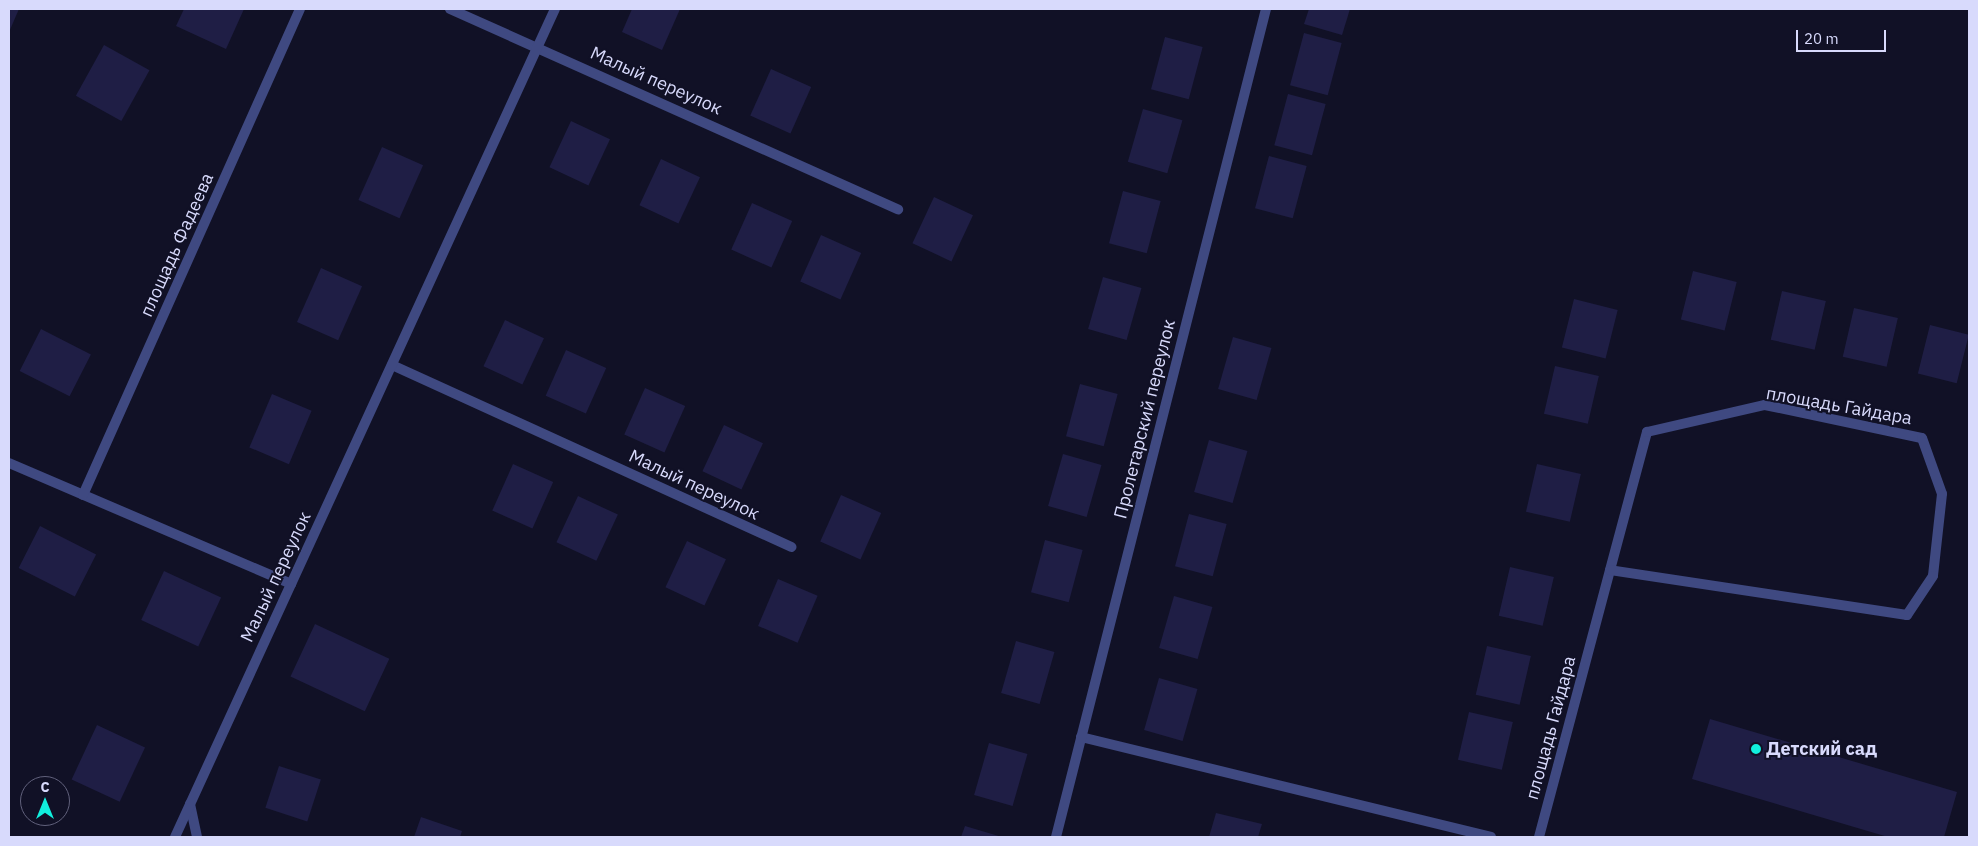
<!DOCTYPE html>
<html>
<head>
<meta charset="utf-8">
<style>
  body { margin:0 }
  #map { position:relative; width:1978px; height:846px; overflow:hidden; background:#111126; font-family:"IBM Plex Sans",sans-serif }
  div>[style] { position:absolute }
  .building>* { inset:0; background:#1f1e45; transform-origin:0 0 }
  .street>* { height:10px; margin:-5px; padding:0 5px; transform-origin:5px; border-radius:5px; background:#3f4981 }
  .dots>* { width:14px; height:14px; translate:-50% -50%; box-sizing:border-box; border:2px solid #111126; border-radius:50% }
  span { translate:-50% -50%; white-space:nowrap; text-align:center; line-height:1.15; -webkit-text-stroke:4px #111126; paint-order:stroke }
  .street-label { font-size:18px; color:#d8dafc }
  .poi-label { font-size:18px; color:#d8dafc; font-weight:700 }
  .left { translate:0 -50%; text-align:left }
  .frame { position:absolute; inset:0; border:10px solid #d8dafc; pointer-events:none }
  .north { position:absolute; left:20px; top:776px; width:50px; height:50px; box-sizing:border-box; background:#111126; border:1px solid #61617c; border-radius:50%; rotate:0deg; font-size:14px; font-weight:700; line-height:20px; text-align:center; color:#d8dafc }
  .north::after { content:''; display:block; margin:auto; width:18px; height:22px; background:#11efdd; clip-path:polygon(50% 0,100% 100%,50% 72%,0 100%) }
  .scale { position:absolute; left:1796px; top:30px; width:90px; height:22px; box-sizing:border-box; border:2px solid #d8dafc; border-top:0; padding-left:6px; font-size:15px; line-height:18px; white-space:nowrap; color:#d8dafc; -webkit-text-stroke:4px #111126; paint-order:stroke }
</style>
</head>
<body>
<div id="map">
  <div class="building">
    <i style="clip-path:polygon(9px 9px,19px 9px,9px 32px)"></i>
    <i style="clip-path:polygon(184px 9px,244px 9px,226px 49px,176px 26px)"></i>
    <i style="clip-path:polygon(632px 9px,680px 9px,662px 50px,622px 32px)"></i>
    <i style="clip-path:polygon(1309px 9px,1350px 9px,1342px 35px,1304px 24px)"></i>
    <i style="left:1304px;top:33px;width:39px;height:54px;rotate:15deg"></i>
    <i style="left:1165px;top:37px;width:39px;height:54px;rotate:15deg"></i>
    <i style="left:104px;top:45px;width:52px;height:58px;rotate:29deg"></i>
    <i style="left:771px;top:69px;width:44px;height:51px;rotate:24deg"></i>
    <i style="left:1288px;top:94px;width:39px;height:53px;rotate:15deg"></i>
    <i style="left:1143px;top:109px;width:41px;height:55px;rotate:16deg"></i>
    <i style="left:571px;top:121px;width:43px;height:51px;rotate:25deg"></i>
    <i style="left:382px;top:147px;width:45px;height:58px;rotate:24deg"></i>
    <i style="left:1269px;top:156px;width:39px;height:54px;rotate:15deg"></i>
    <i style="left:661px;top:159px;width:43px;height:51px;rotate:25deg"></i>
    <i style="left:1123px;top:191px;width:39px;height:54px;rotate:15deg"></i>
    <i style="left:934px;top:197px;width:43px;height:51px;rotate:25deg"></i>
    <i style="left:752px;top:203px;width:44px;height:51px;rotate:24deg"></i>
    <i style="left:821px;top:235px;width:44px;height:51px;rotate:24deg"></i>
    <i style="left:321px;top:268px;width:45px;height:59px;rotate:24deg"></i>
    <i style="left:1693px;top:271px;width:45px;height:50px;rotate:14deg"></i>
    <i style="left:1103px;top:277px;width:40px;height:54px;rotate:16deg"></i>
    <i style="left:1782px;top:291px;width:45px;height:50px;rotate:13deg"></i>
    <i style="left:1574px;top:299px;width:45px;height:50px;rotate:14deg"></i>
    <i style="left:1854px;top:308px;width:45px;height:50px;rotate:13deg"></i>
    <i style="left:505px;top:320px;width:43px;height:51px;rotate:25deg"></i>
    <i style="left:1930px;top:325px;width:40px;height:50px;rotate:14deg"></i>
    <i style="left:41px;top:329px;width:56px;height:47px;rotate:27deg"></i>
    <i style="left:1233px;top:337px;width:40px;height:54px;rotate:16deg"></i>
    <i style="left:566px;top:350px;width:44px;height:50px;rotate:24deg"></i>
    <i style="left:1555px;top:366px;width:45px;height:49px;rotate:13deg"></i>
    <i style="left:1080px;top:384px;width:39px;height:54px;rotate:15deg"></i>
    <i style="left:645px;top:388px;width:44px;height:51px;rotate:24deg"></i>
    <i style="left:272px;top:394px;width:43px;height:58px;rotate:23deg"></i>
    <i style="left:724px;top:425px;width:43px;height:51px;rotate:25deg"></i>
    <i style="left:1209px;top:440px;width:40px;height:54px;rotate:16deg"></i>
    <i style="left:1063px;top:454px;width:40px;height:54px;rotate:16deg"></i>
    <i style="left:513px;top:464px;width:44px;height:51px;rotate:24deg"></i>
    <i style="left:1537px;top:464px;width:45px;height:49px;rotate:13deg"></i>
    <i style="left:841px;top:495px;width:44px;height:51px;rotate:24deg"></i>
    <i style="left:578px;top:496px;width:44px;height:51px;rotate:25deg"></i>
    <i style="left:1189px;top:514px;width:39px;height:54px;rotate:15deg"></i>
    <i style="left:40px;top:526px;width:63px;height:47px;rotate:27deg"></i>
    <i style="left:1045px;top:540px;width:39px;height:54px;rotate:15deg"></i>
    <i style="left:687px;top:541px;width:43px;height:51px;rotate:25deg"></i>
    <i style="left:1510px;top:567px;width:45px;height:50px;rotate:13deg"></i>
    <i style="left:164px;top:571px;width:63px;height:54px;rotate:25deg"></i>
    <i style="left:778px;top:579px;width:43px;height:51px;rotate:23deg"></i>
    <i style="left:1174px;top:596px;width:40px;height:54px;rotate:16deg"></i>
    <i style="left:315px;top:624px;width:82px;height:58px;rotate:25deg"></i>
    <i style="left:1016px;top:641px;width:40px;height:54px;rotate:16deg"></i>
    <i style="left:1487px;top:646px;width:45px;height:50px;rotate:13deg"></i>
    <i style="left:1159px;top:678px;width:40px;height:54px;rotate:16deg"></i>
    <i style="left:1469px;top:712px;width:45px;height:49px;rotate:13deg"></i>
    <i style="clip-path:polygon(1710px 719px,1957px 792px,1944px 837px,1888px 837px,1692px 779px)"></i>
    <i style="left:97px;top:725px;width:53px;height:60px;rotate:25deg"></i>
    <i style="left:989px;top:743px;width:40px;height:54px;rotate:16deg"></i>
    <i style="left:279px;top:766px;width:44px;height:44px;rotate:18deg"></i>
    <i style="clip-path:polygon(1216px 813px,1262px 824px,1258px 837px,1209px 837px)"></i>
    <i style="clip-path:polygon(421px 817px,462px 831px,460px 837px,414px 837px)"></i>
    <i style="clip-path:polygon(965px 826px,1002px 837px,961px 837px)"></i>
  </div>
  <div class="street">
    <i style="left:450px;top:9px;width:491px;rotate:24.1deg"></i>
    <i style="left:392px;top:365px;width:439px;rotate:24.5deg"></i>
    <i style="left:9px;top:463px;width:307px;rotate:23.2deg"></i>
    <i style="left:83px;top:495px;width:532px;rotate:-65.94deg"></i>
    <i style="left:1081px;top:737px;width:422px;rotate:13.7deg"></i>
    <i style="left:190px;top:804px;width:34px;rotate:78deg"></i>
    <i style="left:175px;top:837px;width:911px;rotate:-65.35deg"></i>
    <i style="left:1056px;top:837px;width:854px;rotate:-75.77deg"></i>
    <i style="left:1539px;top:837px;width:276px;rotate:-75.1deg"></i>
    <i style="left:1610px;top:570px;width:143px;rotate:-75deg"></i>
    <i style="left:1647px;top:432px;width:121px;rotate:-12.9deg"></i>
    <i style="left:1765px;top:405px;width:160px;rotate:11.9deg"></i>
    <i style="left:1922px;top:438px;width:59px;rotate:70.3deg"></i>
    <i style="left:1942px;top:494px;width:82px;rotate:96.3deg"></i>
    <i style="left:1933px;top:576px;width:47px;rotate:123.7deg"></i>
    <i style="left:1907px;top:615px;width:300px;rotate:-171.4deg"></i>
  </div>
  <div class="dots">
    <i style="left:1756px;top:749px;background:#11efdd"></i>
  </div>
  <div class="street-label">
    <span style="left:656px;top:81px;rotate:24deg">Малый переулок</span>
    <span style="left:177px;top:245px;rotate:-66deg">площадь Фадеева</span>
    <span style="left:1839px;top:406px;rotate:10deg">площадь Гайдара</span>
    <span style="left:1145px;top:419px;rotate:-76deg">Пролетарский переулок</span>
    <span style="left:694px;top:485px;rotate:25deg">Малый переулок</span>
    <span style="left:276px;top:577px;rotate:-65deg">Малый переулок</span>
    <span style="left:1551px;top:728px;rotate:-75deg">площадь Гайдара</span>
  </div>
  <div class="poi-label">
    <span class="left" style="left:1766px;top:749px">Детский сад</span>
  </div>
  <div class="frame"></div>
  <div class="north">С</div>
  <div class="scale">20 m</div>
</div>
</body>
</html>
